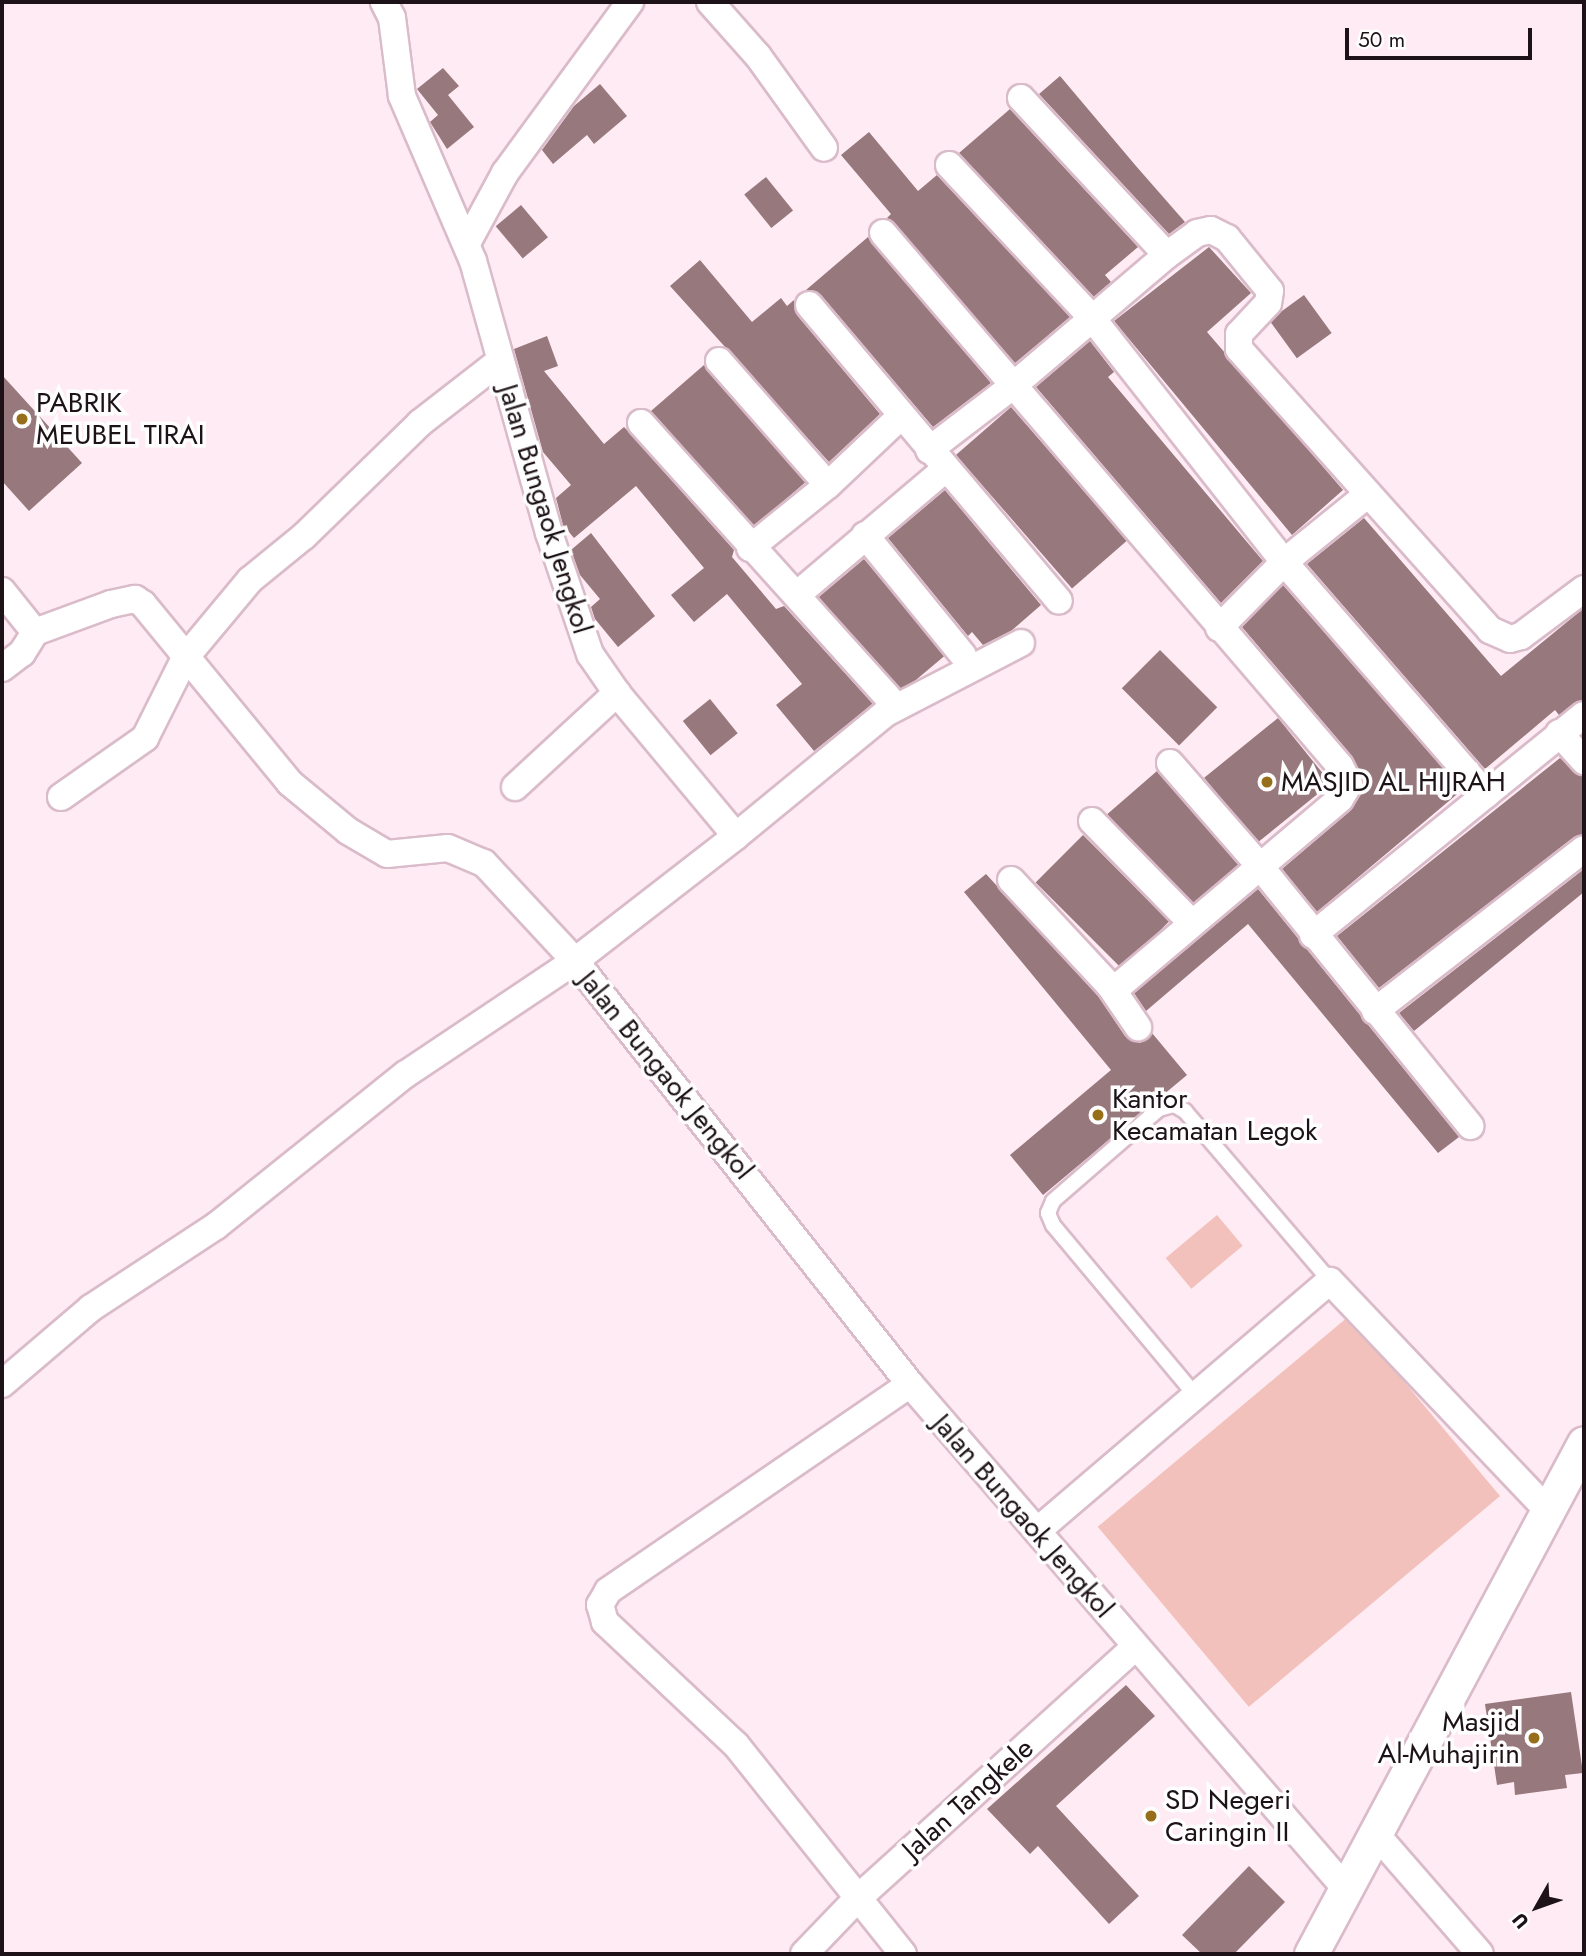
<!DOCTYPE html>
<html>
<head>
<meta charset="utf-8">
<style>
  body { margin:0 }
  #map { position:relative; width:1586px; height:1956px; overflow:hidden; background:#feebf4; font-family:Jost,sans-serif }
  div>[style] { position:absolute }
  .green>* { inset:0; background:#f3c1bb; transform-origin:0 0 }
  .building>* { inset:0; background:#97787d; transform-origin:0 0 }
  .roads { filter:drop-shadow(2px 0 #dabbc9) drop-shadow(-2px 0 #dabbc9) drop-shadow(0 2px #dabbc9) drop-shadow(0 -2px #dabbc9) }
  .service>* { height:14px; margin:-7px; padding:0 7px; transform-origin:7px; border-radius:7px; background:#fff }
  .minor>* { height:26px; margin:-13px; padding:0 13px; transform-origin:13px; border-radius:13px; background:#fff }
  .tertiary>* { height:33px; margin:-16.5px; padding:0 16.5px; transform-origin:16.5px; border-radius:16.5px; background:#fff }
  .dots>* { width:19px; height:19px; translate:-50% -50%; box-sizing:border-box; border:4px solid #fefefe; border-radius:50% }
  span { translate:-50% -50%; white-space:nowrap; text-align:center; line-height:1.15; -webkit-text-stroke:7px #fefefe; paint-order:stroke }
  .poi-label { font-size:28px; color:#1c1217 }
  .left { translate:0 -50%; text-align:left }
  .right { translate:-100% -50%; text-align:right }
  .street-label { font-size:28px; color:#1c1217 }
  .frame { position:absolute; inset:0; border:4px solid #1c1217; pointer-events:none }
  .north { position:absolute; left:1502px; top:1872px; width:70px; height:70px; -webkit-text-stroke:5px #fefefe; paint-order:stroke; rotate:230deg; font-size:19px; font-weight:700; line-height:28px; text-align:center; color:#1c1217 }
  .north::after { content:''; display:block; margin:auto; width:24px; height:32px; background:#1c1217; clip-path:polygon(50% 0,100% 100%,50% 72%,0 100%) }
  .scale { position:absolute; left:1345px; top:28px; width:187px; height:32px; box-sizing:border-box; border:4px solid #1c1217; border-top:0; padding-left:9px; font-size:21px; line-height:24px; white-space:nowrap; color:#1c1217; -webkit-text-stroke:5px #fefefe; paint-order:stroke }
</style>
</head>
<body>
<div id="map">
  <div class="green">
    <i style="left:1217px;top:1215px;width:40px;height:67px;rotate:50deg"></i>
    <i style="left:1349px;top:1316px;width:235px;height:328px;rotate:50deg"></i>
  </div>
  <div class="building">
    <i style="clip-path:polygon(443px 68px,459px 86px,448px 95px,474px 127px,447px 149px,430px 122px,438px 115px,417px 89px)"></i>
    <i style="clip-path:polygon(1060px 76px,1136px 166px,1185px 222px,1169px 234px,1039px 94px)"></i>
    <i style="clip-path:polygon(600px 84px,627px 116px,594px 144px,587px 135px,553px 164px,542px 150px,574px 106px)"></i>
    <i style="clip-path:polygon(1010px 109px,1138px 247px,1105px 275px,1111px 282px,1094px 297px,959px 153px)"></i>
    <i style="clip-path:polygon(869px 132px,918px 191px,937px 175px,1070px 317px,1015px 363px,887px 218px,891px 214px,841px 155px)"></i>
    <i style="left:766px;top:177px;width:43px;height:28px;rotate:51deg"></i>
    <i style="left:521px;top:205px;width:42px;height:33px;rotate:50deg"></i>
    <i style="clip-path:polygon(868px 237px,991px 383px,933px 427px,821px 295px,806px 290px)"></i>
    <i style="clip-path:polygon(1209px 247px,1251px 293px,1207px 332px,1343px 490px,1292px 535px,1114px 321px)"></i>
    <i style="clip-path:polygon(700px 260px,752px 322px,781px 298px,787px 306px,794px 300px,797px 315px,880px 414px,829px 462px,670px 286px)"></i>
    <i style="left:1304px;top:295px;width:47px;height:43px;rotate:54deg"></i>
    <i style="clip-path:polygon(547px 336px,558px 366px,544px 371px,604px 444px,624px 427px,627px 430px,734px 550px,732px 557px,776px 609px,784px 606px,873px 704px,814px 751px,776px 705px,802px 684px,727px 594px,694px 622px,671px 595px,704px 568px,636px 486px,574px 538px,563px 525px,556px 498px,571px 485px,543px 452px,514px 349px)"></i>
    <i style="clip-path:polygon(1090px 341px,1114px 372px,1108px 377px,1263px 561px,1221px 603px,1036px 387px)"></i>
    <i style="left:704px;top:365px;width:155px;height:71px;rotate:49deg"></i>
    <i style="clip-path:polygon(2px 375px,82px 463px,29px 511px,2px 481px)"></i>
    <i style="left:1011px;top:407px;width:177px;height:73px;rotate:49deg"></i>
    <i style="clip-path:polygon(945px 490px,1041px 605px,1011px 631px,983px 645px,972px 632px,968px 636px,888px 538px)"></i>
    <i style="clip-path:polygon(1364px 518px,1501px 676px,1584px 608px,1584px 700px,1559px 715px,1555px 710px,1485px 769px,1307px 564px)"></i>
    <i style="clip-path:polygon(591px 533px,655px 616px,618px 647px,595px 619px,591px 607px,600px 599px,580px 575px,571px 550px)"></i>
    <i style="left:864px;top:559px;width:126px;height:59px;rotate:50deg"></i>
    <i style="clip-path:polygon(1283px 585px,1462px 790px,1317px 912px,1282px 869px,1350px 811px,1365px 784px,1352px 756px,1242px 627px)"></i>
    <i style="left:1160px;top:650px;width:81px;height:54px;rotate:45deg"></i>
    <i style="left:710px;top:699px;width:44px;height:35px;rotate:51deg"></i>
    <i style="left:1278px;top:718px;width:84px;height:95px;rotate:51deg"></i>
    <i style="clip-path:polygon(1560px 758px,1584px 776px,1584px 834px,1574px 837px,1379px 988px,1337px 936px)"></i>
    <i style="left:1157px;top:771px;width:124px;height:66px;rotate:49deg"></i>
    <i style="left:1083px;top:835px;width:122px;height:67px;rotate:45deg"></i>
    <i style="clip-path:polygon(1584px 869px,1584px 892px,1414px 1031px,1399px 1013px)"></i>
    <i style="clip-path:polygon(986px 874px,1098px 996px,1125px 1036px,1140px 1043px,1152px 1033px,1187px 1075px,1043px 1195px,1010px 1155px,1111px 1070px,964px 892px)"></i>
    <i style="clip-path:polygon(1258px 889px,1459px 1137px,1438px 1153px,1248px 924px,1146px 1011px,1134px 993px)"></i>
    <i style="clip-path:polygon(1126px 1685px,1155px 1716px,1056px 1806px,1139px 1896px,1109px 1924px,1038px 1846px,1030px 1854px,987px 1809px)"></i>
    <i style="clip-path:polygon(1571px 1692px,1583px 1773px,1565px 1775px,1567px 1788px,1515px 1795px,1514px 1782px,1497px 1785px,1485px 1704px)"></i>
    <i style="clip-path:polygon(1249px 1866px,1285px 1902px,1234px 1954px,1202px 1954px,1182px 1935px)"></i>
  </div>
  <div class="roads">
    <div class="service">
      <i style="left:1196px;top:1396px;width:223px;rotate:-129.9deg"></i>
      <i style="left:1053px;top:1225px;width:13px;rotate:-113deg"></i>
      <i style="left:1048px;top:1213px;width:13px;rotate:-67deg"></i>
      <i style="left:1053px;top:1201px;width:140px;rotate:-41deg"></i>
      <i style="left:1159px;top:1109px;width:16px;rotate:-15deg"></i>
      <i style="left:1174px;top:1105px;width:13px;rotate:29deg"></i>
      <i style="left:1185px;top:1111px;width:223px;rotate:49.5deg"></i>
    </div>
    <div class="minor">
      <i style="left:710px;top:2px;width:72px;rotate:48.4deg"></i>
      <i style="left:758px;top:56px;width:113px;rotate:54.3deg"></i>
      <i style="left:1021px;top:98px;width:214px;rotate:47.1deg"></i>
      <i style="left:949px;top:165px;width:209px;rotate:46.9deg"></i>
      <i style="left:1092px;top:318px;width:310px;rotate:51.8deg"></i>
      <i style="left:1284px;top:562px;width:308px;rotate:49deg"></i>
      <i style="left:883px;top:233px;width:702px;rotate:49.39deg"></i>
      <i style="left:1340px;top:766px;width:20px;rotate:63deg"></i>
      <i style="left:1349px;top:784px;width:17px;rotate:121deg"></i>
      <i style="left:1340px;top:799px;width:287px;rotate:139.8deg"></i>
      <i style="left:1121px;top:984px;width:11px;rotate:170deg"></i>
      <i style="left:1110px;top:986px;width:145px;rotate:-133deg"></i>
      <i style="left:467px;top:243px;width:80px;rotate:-61.5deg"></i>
      <i style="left:505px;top:173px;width:212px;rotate:-53.8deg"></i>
      <i style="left:809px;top:305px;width:387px;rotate:49.8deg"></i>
      <i style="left:719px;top:361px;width:165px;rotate:48.7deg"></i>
      <i style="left:641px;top:423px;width:370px;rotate:48deg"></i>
      <i style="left:929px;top:450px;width:107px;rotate:-37.4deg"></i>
      <i style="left:1014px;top:385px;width:201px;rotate:-40.4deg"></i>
      <i style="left:1167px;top:255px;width:37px;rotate:-36deg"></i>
      <i style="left:1197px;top:233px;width:14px;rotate:-12deg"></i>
      <i style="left:1211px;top:230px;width:18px;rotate:27deg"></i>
      <i style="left:1227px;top:238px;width:68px;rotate:50.9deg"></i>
      <i style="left:1270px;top:291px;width:12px;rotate:99deg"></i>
      <i style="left:1268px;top:303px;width:42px;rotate:133.1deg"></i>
      <i style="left:1239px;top:334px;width:15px;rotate:90deg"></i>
      <i style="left:1239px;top:349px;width:377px;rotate:48.2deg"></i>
      <i style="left:1490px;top:630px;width:22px;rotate:24deg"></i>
      <i style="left:1510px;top:639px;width:11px;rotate:-15deg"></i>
      <i style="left:1521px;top:636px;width:79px;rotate:-36.7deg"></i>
      <i style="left:865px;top:535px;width:155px;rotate:50.8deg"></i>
      <i style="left:750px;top:548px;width:100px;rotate:-38.9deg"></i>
      <i style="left:828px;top:485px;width:100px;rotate:-43.4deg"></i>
      <i style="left:2px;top:591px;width:53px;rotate:51.2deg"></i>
      <i style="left:35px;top:632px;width:81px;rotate:-20.2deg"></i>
      <i style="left:111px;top:604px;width:25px;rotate:-12deg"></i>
      <i style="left:135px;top:599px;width:9px;rotate:32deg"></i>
      <i style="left:143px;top:604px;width:232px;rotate:50.6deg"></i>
      <i style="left:290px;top:783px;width:75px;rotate:39.6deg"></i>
      <i style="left:348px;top:831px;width:45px;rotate:30.5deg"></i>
      <i style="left:387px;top:854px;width:61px;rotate:-5.6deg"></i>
      <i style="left:448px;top:848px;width:39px;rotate:23deg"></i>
      <i style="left:484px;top:863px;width:134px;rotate:47.1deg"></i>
      <i style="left:575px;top:961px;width:540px;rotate:51.62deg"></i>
      <i style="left:910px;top:1384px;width:667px;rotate:49.19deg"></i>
      <i style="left:799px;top:593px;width:192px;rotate:-40.3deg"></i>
      <i style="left:1219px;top:628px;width:93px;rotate:-45.4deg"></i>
      <i style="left:1284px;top:562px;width:108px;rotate:-39deg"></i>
      <i style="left:2px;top:668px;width:25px;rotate:-37deg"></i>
      <i style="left:22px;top:653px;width:25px;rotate:-58deg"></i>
      <i style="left:1559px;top:733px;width:38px;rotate:48deg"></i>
      <i style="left:1170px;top:763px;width:135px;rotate:48.9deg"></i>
      <i style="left:1259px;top:865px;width:336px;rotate:51deg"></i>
      <i style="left:515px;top:787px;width:139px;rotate:-42.7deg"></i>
      <i style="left:61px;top:797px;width:103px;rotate:-35.1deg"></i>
      <i style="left:145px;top:738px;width:89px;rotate:-63.4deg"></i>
      <i style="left:185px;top:658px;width:102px;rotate:-50.2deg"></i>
      <i style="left:250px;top:580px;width:70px;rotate:-39.2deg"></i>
      <i style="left:304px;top:536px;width:162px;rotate:-44.2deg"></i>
      <i style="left:420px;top:423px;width:101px;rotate:-37.8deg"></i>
      <i style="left:1092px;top:821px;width:141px;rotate:45.6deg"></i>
      <i style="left:736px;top:836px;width:194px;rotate:-39.4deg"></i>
      <i style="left:886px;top:713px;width:152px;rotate:-27.4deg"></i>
      <i style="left:1313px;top:935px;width:349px;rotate:-39.1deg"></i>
      <i style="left:1110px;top:986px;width:50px;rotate:55.7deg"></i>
      <i style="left:1375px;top:1011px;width:264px;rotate:-37.8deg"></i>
      <i style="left:2px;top:1384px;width:117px;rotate:-40.5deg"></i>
      <i style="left:91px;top:1308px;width:149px;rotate:-33.3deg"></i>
      <i style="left:216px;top:1226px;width:243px;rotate:-38.7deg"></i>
      <i style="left:406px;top:1074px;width:203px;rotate:-33.8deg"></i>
      <i style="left:575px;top:961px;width:204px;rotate:-37.8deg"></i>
      <i style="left:736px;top:836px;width:186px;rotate:-129.8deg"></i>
      <i style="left:617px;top:693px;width:47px;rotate:-124.7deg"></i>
      <i style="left:590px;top:654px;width:128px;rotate:-108.7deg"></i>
      <i style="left:549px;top:533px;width:282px;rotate:-105.6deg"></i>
      <i style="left:473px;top:261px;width:180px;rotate:-113.3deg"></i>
      <i style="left:402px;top:96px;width:79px;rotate:-97.3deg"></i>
      <i style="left:392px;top:18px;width:18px;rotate:-117deg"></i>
      <i style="left:1037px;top:1531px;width:385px;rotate:-40.5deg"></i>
      <i style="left:1330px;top:1281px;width:315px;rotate:46.5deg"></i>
      <i style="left:1375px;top:1833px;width:160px;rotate:49deg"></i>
      <i style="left:804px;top:1954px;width:75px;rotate:-46.1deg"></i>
      <i style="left:856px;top:1900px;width:377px;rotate:-42.2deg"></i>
      <i style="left:903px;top:1954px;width:268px;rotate:-128.6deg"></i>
      <i style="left:736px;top:1745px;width:180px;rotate:-136.8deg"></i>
      <i style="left:605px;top:1622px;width:18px;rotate:-106deg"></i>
      <i style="left:600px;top:1605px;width:16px;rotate:-60deg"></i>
      <i style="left:608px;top:1591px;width:366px;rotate:-34.4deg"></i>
    </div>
    <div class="tertiary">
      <i style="left:1311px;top:1954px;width:579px;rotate:-61.89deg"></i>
    </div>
  </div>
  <div class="dots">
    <i style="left:22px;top:419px;background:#976f1a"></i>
    <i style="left:1267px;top:782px;background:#976f1a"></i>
    <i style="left:1098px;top:1115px;background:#976f1a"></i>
    <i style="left:1534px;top:1738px;background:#976f1a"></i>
    <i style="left:1151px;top:1816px;background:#976f1a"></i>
  </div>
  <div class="poi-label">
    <span class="left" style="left:36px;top:419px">PABRIK<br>MEUBEL TIRAI</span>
    <span class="left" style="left:1281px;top:782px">MASJID AL HIJRAH</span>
    <span class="left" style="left:1112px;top:1115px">Kantor<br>Kecamatan Legok</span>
    <span class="right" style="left:1520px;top:1738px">Masjid<br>Al-Muhajirin</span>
    <span class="left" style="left:1165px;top:1816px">SD Negeri<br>Caringin II</span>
  </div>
  <div class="street-label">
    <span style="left:545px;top:509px;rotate:73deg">Jalan Bungaok Jengkol</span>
    <span style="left:666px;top:1075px;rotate:51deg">Jalan Bungaok Jengkol</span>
    <span style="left:1023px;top:1516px;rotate:49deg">Jalan Bungaok Jengkol</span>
    <span style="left:968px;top:1799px;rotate:-42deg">Jalan Tangkele</span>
  </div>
  <div class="frame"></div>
  <div class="north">U</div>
  <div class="scale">50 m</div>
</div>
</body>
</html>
